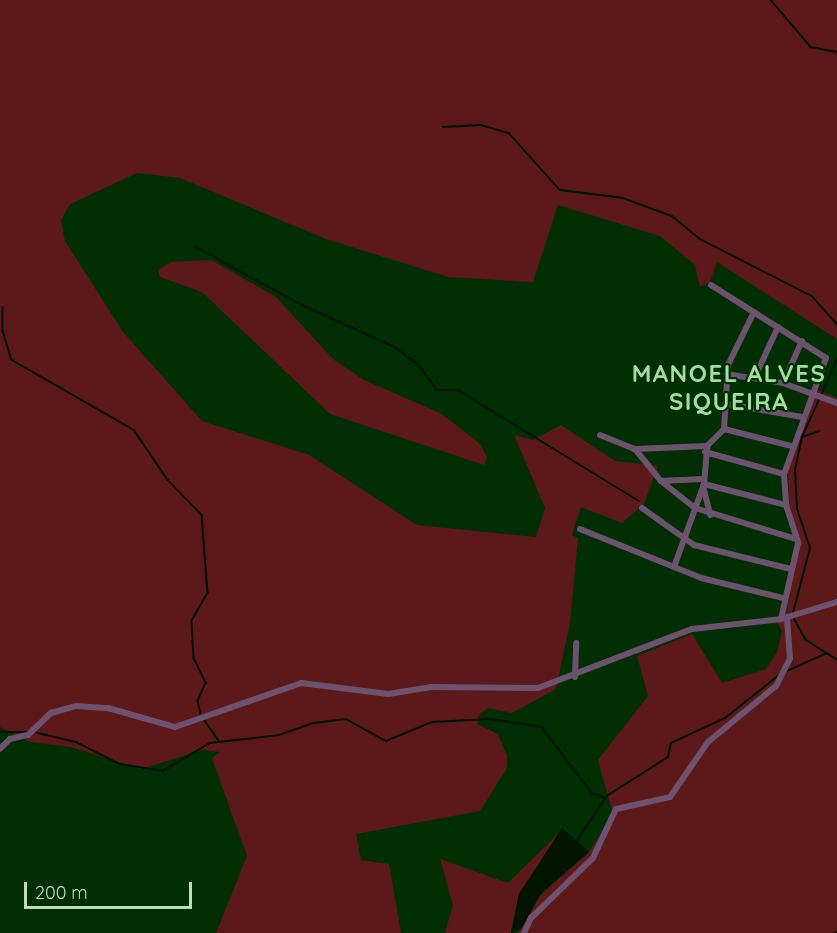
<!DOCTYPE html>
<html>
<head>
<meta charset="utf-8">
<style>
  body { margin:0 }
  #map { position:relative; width:837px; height:933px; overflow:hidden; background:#022e04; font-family:Quicksand,sans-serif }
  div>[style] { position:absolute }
  .green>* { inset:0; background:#5d181a }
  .water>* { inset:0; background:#011301 }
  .stream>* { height:1.5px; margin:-0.75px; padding:0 0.75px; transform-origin:0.75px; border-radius:0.75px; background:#011301 }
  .minor>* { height:6px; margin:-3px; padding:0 3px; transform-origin:3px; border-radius:3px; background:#6c526f }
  span { translate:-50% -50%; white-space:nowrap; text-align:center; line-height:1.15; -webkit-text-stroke:4.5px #022e04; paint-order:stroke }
  .district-label { font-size:24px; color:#a3dea0; font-weight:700; letter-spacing:1.5px }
  .scale { position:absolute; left:24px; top:882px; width:168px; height:27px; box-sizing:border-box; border:3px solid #bfdcbd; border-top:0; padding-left:8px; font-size:18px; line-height:21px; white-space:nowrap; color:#bfdcbd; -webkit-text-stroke:4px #022e04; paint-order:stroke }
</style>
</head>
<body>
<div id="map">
  <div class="green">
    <i style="clip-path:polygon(0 0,837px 0,837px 339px,717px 262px,710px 282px,700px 287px,695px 265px,660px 236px,558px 205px,533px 282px,448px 277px,326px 239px,180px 178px,137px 173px,70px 204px,61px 220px,65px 241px,123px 332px,202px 421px,309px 455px,417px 525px,536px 537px,545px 508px,514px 435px,533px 440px,561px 425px,615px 461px,658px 466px,644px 504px,622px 523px,581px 507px,572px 535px,578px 538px,570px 623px,556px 689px,512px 713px,488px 708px,480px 714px,477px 724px,498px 734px,507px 756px,507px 768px,480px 811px,356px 834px,361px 860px,389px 864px,401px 933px,216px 933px,247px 856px,212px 758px,220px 752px,203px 750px,141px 769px,71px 747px,30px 742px,0 727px)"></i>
    <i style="clip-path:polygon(211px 260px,276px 297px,333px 359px,364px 380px,440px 413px,464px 431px,481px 445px,487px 457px,484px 465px,330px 414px,202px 292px,160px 277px,158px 270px,171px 262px)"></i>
    <i style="clip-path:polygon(815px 389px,837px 398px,837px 933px,518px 933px,535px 900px,589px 852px,613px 814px,598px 760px,648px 696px,637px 656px,692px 634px,722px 683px,766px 669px,777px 652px,782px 631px,776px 619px,786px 613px,800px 542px,790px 513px,788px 469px)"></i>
    <i style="clip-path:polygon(559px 833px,519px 894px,511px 933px,445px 933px,453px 905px,440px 859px,508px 883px)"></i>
  </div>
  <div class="water">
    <i style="clip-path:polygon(562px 828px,589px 852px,542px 892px,521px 929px,511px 933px,519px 894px)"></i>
  </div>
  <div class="stream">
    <i style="left:771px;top:0;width:62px;rotate:49.6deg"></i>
    <i style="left:811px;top:47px;width:26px;rotate:11deg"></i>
    <i style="left:443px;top:127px;width:38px;rotate:-3deg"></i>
    <i style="left:481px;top:125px;width:29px;rotate:16deg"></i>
    <i style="left:509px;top:133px;width:76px;rotate:48.2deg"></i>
    <i style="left:560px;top:190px;width:64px;rotate:7.2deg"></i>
    <i style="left:623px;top:198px;width:52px;rotate:20.2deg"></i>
    <i style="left:672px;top:216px;width:36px;rotate:39deg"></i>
    <i style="left:700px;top:239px;width:126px;rotate:27deg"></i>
    <i style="left:812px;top:296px;width:38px;rotate:48deg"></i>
    <i style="left:196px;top:247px;width:119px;rotate:28.7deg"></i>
    <i style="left:300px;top:304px;width:104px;rotate:24.4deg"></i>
    <i style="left:395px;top:347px;width:30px;rotate:37deg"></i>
    <i style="left:419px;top:365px;width:31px;rotate:54deg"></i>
    <i style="left:437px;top:390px;width:21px"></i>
    <i style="left:458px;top:390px;width:212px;rotate:31.5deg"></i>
    <i style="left:3px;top:307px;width:24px;rotate:90deg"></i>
    <i style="left:3px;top:331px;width:30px;rotate:73deg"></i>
    <i style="left:12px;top:360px;width:141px;rotate:29.8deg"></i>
    <i style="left:134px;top:430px;width:60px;rotate:55.8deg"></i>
    <i style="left:168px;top:480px;width:49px;rotate:45.8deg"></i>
    <i style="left:202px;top:515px;width:78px;rotate:85.6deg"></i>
    <i style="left:208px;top:593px;width:32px;rotate:120deg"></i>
    <i style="left:192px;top:621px;width:37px;rotate:87deg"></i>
    <i style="left:194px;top:658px;width:28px;rotate:64deg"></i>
    <i style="left:206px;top:683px;width:20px;rotate:114deg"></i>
    <i style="left:198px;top:701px;width:13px;rotate:77deg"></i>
    <i style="left:821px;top:396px;width:40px;rotate:-66.6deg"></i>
    <i style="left:802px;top:437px;width:18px;rotate:-19deg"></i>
    <i style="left:793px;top:613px;width:67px;rotate:-75.3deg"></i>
    <i style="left:810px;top:548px;width:41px;rotate:-108.4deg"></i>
    <i style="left:797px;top:509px;width:39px;rotate:-93deg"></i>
    <i style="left:795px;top:470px;width:34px;rotate:-78deg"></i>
    <i style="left:802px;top:437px;width:41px;rotate:-65.3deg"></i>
    <i style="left:794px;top:618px;width:25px;rotate:61deg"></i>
    <i style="left:806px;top:640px;width:36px;rotate:32deg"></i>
    <i style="left:787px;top:671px;width:44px;rotate:-24.2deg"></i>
    <i style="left:203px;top:718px;width:28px;rotate:55deg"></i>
    <i style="left:0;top:732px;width:29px"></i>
    <i style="left:34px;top:732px;width:43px;rotate:13.4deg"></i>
    <i style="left:76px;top:742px;width:49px;rotate:26.6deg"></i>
    <i style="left:120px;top:764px;width:44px;rotate:9.2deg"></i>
    <i style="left:163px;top:771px;width:55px;rotate:-30.8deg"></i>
    <i style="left:210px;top:743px;width:69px;rotate:-6.6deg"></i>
    <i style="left:279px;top:735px;width:37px;rotate:-19deg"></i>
    <i style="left:314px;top:723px;width:32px;rotate:-7deg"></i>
    <i style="left:346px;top:719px;width:46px;rotate:28.8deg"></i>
    <i style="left:386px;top:741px;width:50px;rotate:-22.4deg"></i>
    <i style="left:432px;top:722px;width:58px;rotate:-3deg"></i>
    <i style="left:490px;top:719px;width:53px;rotate:8.7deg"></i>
    <i style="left:542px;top:727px;width:83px;rotate:52.9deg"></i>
    <i style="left:592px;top:793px;width:15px;rotate:20deg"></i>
    <i style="left:576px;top:842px;width:55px;rotate:-56deg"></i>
    <i style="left:607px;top:796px;width:72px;rotate:-32.6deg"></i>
    <i style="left:668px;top:757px;width:14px;rotate:-78deg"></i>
    <i style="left:671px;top:743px;width:60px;rotate:-24.8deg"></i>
    <i style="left:725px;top:718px;width:68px;rotate:-38.4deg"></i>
    <i style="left:835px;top:933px;width:2px;rotate:-27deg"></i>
  </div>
  <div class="minor">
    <i style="left:711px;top:285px;width:136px;rotate:32.4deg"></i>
    <i style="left:826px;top:358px;width:123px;rotate:109.9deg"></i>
    <i style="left:784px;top:474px;width:31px;rotate:86deg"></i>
    <i style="left:786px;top:505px;width:40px;rotate:72deg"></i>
    <i style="left:798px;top:543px;width:78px;rotate:102.6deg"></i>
    <i style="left:726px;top:374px;width:58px;rotate:9deg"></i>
    <i style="left:783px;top:383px;width:58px;rotate:20.3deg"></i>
    <i style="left:755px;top:377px;width:55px;rotate:-65.3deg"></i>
    <i style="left:783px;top:383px;width:46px;rotate:-65.7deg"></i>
    <i style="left:727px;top:404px;width:76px;rotate:9.8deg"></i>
    <i style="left:724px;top:429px;width:69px;rotate:14.2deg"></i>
    <i style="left:600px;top:435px;width:38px;rotate:22deg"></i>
    <i style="left:635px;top:449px;width:72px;rotate:-2.4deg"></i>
    <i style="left:635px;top:449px;width:41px;rotate:50.9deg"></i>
    <i style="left:661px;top:481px;width:43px;rotate:38.5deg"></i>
    <i style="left:695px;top:508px;width:106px;rotate:17.1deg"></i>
    <i style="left:705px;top:452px;width:82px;rotate:15.6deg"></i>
    <i style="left:661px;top:481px;width:41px;rotate:-2.8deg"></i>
    <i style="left:704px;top:484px;width:85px;rotate:14.4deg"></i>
    <i style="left:703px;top:486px;width:30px;rotate:76deg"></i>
    <i style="left:642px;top:508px;width:64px;rotate:35.4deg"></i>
    <i style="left:694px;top:545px;width:100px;rotate:13.9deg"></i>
    <i style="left:580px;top:529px;width:131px;rotate:22deg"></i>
    <i style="left:701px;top:578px;width:84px;rotate:13.7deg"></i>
    <i style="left:674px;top:567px;width:88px;rotate:-70.1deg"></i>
    <i style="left:704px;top:484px;width:38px;rotate:-85deg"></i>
    <i style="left:707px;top:446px;width:24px;rotate:-45deg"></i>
    <i style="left:724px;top:429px;width:64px;rotate:-86.4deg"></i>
    <i style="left:728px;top:365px;width:59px;rotate:-63.9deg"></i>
    <i style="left:575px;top:677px;width:34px;rotate:-88deg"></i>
    <i style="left:0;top:749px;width:14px;rotate:-45deg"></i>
    <i style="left:10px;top:739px;width:18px;rotate:-13deg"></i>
    <i style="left:28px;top:735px;width:32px;rotate:-44deg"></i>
    <i style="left:51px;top:713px;width:26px;rotate:-16deg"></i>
    <i style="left:76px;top:706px;width:32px;rotate:4deg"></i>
    <i style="left:108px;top:708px;width:70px;rotate:15.8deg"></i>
    <i style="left:175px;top:727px;width:133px;rotate:-19.2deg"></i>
    <i style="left:301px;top:683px;width:88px;rotate:7.2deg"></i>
    <i style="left:388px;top:694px;width:44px;rotate:-9.2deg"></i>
    <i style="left:431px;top:687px;width:107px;rotate:0.5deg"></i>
    <i style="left:538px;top:688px;width:165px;rotate:-21deg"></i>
    <i style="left:692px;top:629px;width:90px;rotate:-6.4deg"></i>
    <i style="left:781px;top:619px;width:59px;rotate:-16.9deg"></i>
    <i style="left:524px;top:933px;width:17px;rotate:-65deg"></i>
    <i style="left:531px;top:918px;width:86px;rotate:-44.1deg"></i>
    <i style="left:593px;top:858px;width:54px;rotate:-64.9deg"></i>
    <i style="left:616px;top:809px;width:55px;rotate:-12.5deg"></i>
    <i style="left:670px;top:797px;width:67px;rotate:-55.4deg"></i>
    <i style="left:708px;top:742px;width:88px;rotate:-39.5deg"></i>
    <i style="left:776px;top:686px;width:31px;rotate:-63deg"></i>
    <i style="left:790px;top:658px;width:40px;rotate:-94.3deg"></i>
  </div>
  <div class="district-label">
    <span style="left:729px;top:388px">MANOEL ALVES<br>SIQUEIRA</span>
  </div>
  <div class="scale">200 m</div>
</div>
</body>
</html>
